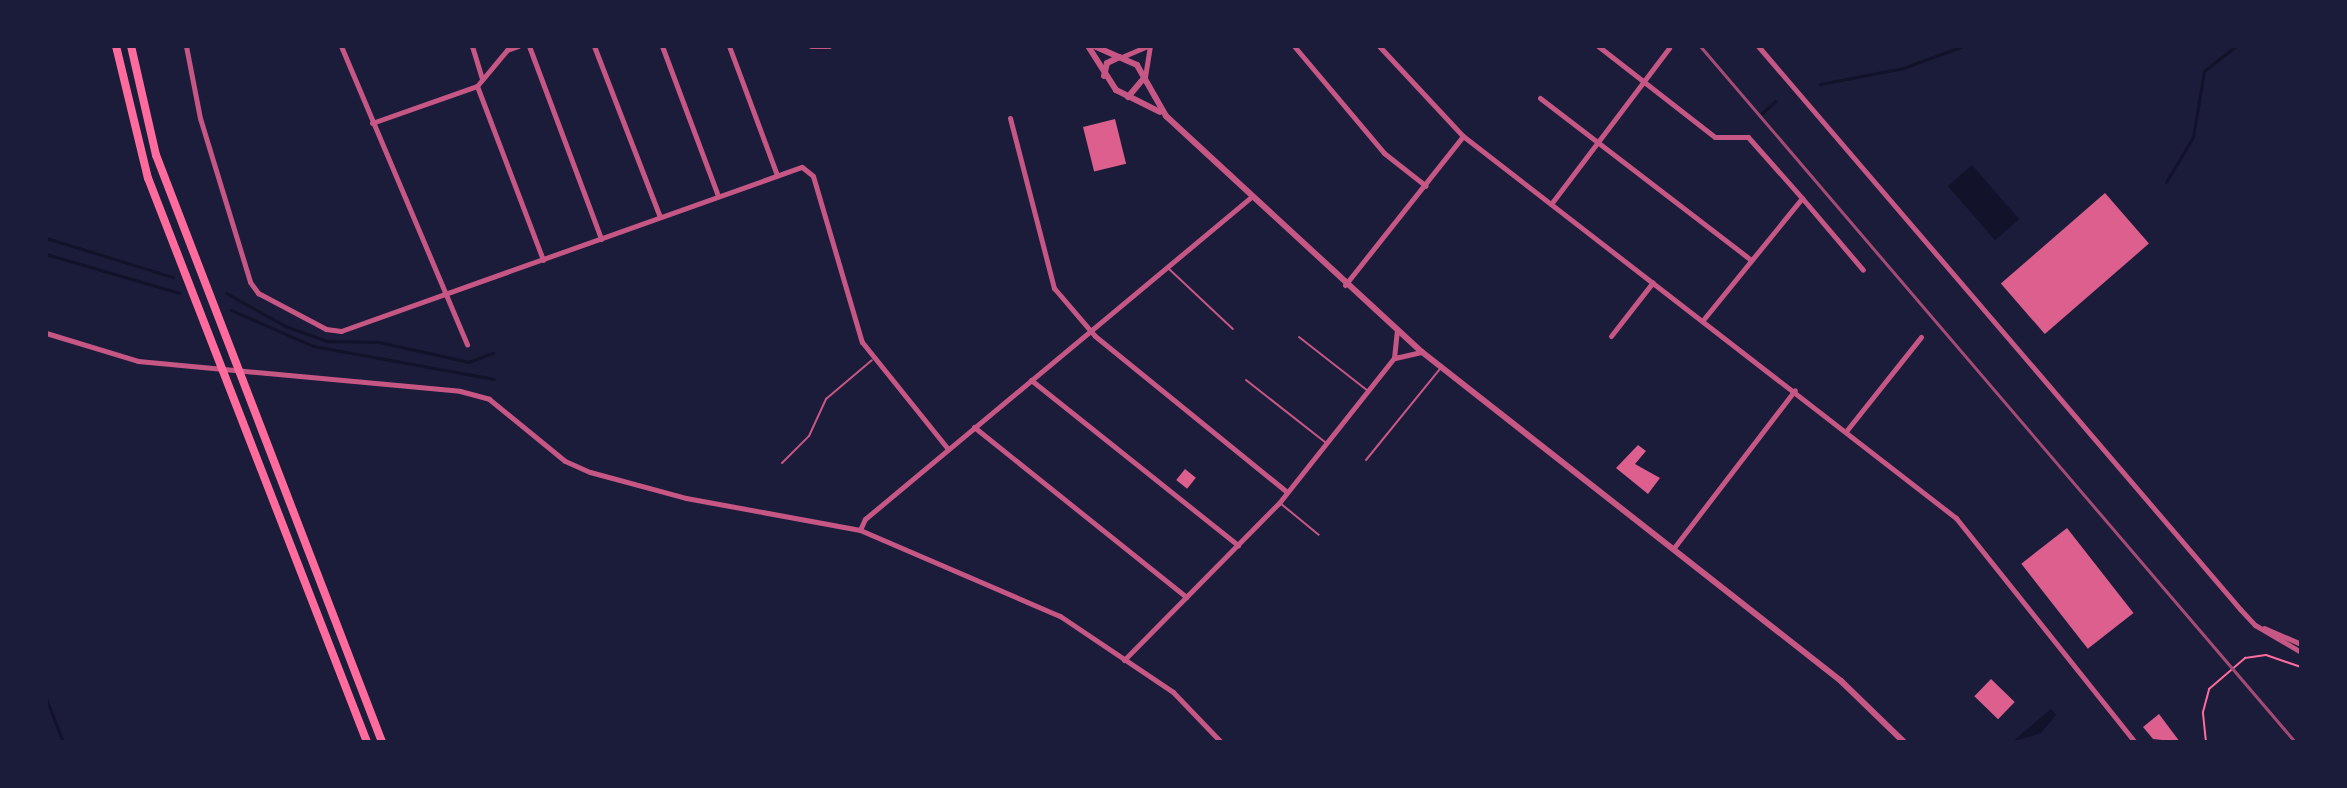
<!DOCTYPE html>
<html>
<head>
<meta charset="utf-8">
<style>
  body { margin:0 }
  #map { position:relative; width:2347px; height:788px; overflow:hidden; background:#1b1b3a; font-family:Roboto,sans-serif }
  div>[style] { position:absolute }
  .water>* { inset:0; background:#12122b; transform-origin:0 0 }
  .stream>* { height:3px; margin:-1.5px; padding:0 1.5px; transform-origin:1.5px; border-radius:1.5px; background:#12122b }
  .building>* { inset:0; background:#dd5f8e; transform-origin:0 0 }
  .path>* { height:2px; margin:-1px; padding:0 1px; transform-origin:1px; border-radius:1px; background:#ff6b9d }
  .service>* { height:2px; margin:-1px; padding:0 1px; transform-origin:1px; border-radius:1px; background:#c65784 }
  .minor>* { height:5px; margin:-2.5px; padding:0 2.5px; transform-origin:2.5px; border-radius:2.5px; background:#c65784 }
  .tertiary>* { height:6px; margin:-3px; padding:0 3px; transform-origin:3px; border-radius:3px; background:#c65784 }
  .trunk>* { height:8px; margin:-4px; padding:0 4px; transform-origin:4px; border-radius:4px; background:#ff6b9d }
  .rail>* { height:3px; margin:-1.5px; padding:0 1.5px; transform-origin:1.5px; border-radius:1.5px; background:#a44b75 }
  span { translate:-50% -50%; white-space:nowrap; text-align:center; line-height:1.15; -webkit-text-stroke:7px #1b1b3a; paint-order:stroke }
  .frame { position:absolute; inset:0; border:48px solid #1b1b3a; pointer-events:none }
</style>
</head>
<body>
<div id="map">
  <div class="water">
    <i style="left:1972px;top:165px;width:72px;height:32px;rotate:49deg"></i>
    <i style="clip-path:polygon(2051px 709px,2056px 715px,2041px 733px,2012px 742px)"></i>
  </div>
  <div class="stream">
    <i style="left:1820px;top:84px;width:85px;rotate:-10.9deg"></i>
    <i style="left:1903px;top:68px;width:64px;rotate:-20.1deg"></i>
    <i style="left:1762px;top:113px;width:18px;rotate:-41deg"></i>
    <i style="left:2166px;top:182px;width:52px;rotate:-59deg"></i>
    <i style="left:2193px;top:137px;width:67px;rotate:-80.5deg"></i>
    <i style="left:2204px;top:71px;width:41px;rotate:-38deg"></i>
    <i style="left:46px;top:238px;width:133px;rotate:17.1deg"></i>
    <i style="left:46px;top:254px;width:139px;rotate:16.3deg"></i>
    <i style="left:226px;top:293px;width:68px;rotate:29.2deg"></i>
    <i style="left:285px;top:326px;width:45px;rotate:19.7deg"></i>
    <i style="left:327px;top:341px;width:52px;rotate:1.1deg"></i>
    <i style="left:379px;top:342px;width:92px;rotate:12.5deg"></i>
    <i style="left:469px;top:362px;width:26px;rotate:-21deg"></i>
    <i style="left:231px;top:310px;width:90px;rotate:23.7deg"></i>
    <i style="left:313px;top:346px;width:184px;rotate:10.3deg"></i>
    <i style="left:46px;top:698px;width:47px;rotate:68.9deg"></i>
  </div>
  <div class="building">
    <i style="left:1115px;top:119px;width:46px;height:33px;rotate:76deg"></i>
    <i style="left:2105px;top:193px;width:67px;height:138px;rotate:49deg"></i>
    <i style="clip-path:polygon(1638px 445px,1646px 451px,1635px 464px,1660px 478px,1648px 494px,1616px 468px)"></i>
    <i style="left:1185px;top:469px;width:14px;height:14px;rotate:39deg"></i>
    <i style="left:2067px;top:528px;width:108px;height:58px;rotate:52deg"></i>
    <i style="left:1991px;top:679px;width:33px;height:24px;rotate:44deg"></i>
    <i style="clip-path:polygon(2159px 714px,2180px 742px,2153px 739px,2143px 727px)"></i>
  </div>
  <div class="path">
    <i style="left:2206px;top:742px;width:30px;rotate:-96deg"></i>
    <i style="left:2203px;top:712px;width:24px;rotate:-75deg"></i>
    <i style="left:2209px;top:689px;width:48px;rotate:-40.7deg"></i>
    <i style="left:2245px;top:658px;width:21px;rotate:-8deg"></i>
    <i style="left:2266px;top:655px;width:37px;rotate:19deg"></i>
  </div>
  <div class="service">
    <i style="left:1168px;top:268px;width:89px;rotate:43.2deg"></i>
    <i style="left:1299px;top:337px;width:88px;rotate:38deg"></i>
    <i style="left:1246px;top:380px;width:102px;rotate:38.2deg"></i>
    <i style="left:1366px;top:460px;width:117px;rotate:-50.9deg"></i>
    <i style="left:782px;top:463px;width:38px;rotate:-45deg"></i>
    <i style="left:809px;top:436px;width:41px;rotate:-65.3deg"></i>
    <i style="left:826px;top:399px;width:60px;rotate:-40.3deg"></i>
    <i style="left:1280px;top:503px;width:50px;rotate:39.4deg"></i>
  </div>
  <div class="minor">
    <i style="left:186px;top:46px;width:73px;rotate:79deg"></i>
    <i style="left:200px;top:118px;width:171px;rotate:73deg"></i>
    <i style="left:250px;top:282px;width:14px;rotate:54deg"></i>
    <i style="left:258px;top:293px;width:77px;rotate:27.9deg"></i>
    <i style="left:326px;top:329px;width:15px;rotate:8deg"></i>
    <i style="left:341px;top:331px;width:489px;rotate:-19.6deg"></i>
    <i style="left:802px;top:167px;width:14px;rotate:39deg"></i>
    <i style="left:813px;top:176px;width:173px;rotate:73.6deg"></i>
    <i style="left:862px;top:342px;width:137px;rotate:51.2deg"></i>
    <i style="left:341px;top:46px;width:324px;rotate:67.1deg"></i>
    <i style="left:472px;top:46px;width:34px;rotate:73deg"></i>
    <i style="left:529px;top:46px;width:206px;rotate:69.5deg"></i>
    <i style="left:594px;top:46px;width:183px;rotate:68.9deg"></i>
    <i style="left:662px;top:46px;width:160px;rotate:69.5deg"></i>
    <i style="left:729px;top:46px;width:138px;rotate:69.6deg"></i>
    <i style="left:811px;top:46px;width:18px"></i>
    <i style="left:1294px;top:46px;width:140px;rotate:49.9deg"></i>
    <i style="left:1384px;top:153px;width:53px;rotate:38.2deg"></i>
    <i style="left:1379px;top:46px;width:123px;rotate:47deg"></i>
    <i style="left:1463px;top:136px;width:624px;rotate:37.77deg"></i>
    <i style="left:1956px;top:518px;width:287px;rotate:51.4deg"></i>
    <i style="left:1598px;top:46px;width:148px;rotate:37.9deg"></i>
    <i style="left:1715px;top:137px;width:33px"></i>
    <i style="left:1748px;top:137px;width:81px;rotate:48.5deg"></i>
    <i style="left:1758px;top:46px;width:741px;rotate:49.43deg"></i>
    <i style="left:2240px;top:609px;width:22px;rotate:47deg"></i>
    <i style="left:2255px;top:625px;width:53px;rotate:30.4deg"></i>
    <i style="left:1124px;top:56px;width:25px;rotate:-23deg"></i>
    <i style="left:1145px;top:77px;width:31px;rotate:-81deg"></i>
    <i style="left:477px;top:86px;width:186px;rotate:69.2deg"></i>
    <i style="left:1540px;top:98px;width:266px;rotate:37.5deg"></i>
    <i style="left:1010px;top:118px;width:176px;rotate:75.5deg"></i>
    <i style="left:1054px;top:288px;width:63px;rotate:49.5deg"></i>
    <i style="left:1095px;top:336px;width:247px;rotate:39.1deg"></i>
    <i style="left:372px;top:123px;width:111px;rotate:-19.4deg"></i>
    <i style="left:477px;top:86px;width:47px;rotate:-50.2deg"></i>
    <i style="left:507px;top:50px;width:12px;rotate:-20deg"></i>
    <i style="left:1551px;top:204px;width:196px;rotate:-52.9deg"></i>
    <i style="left:1345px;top:285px;width:190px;rotate:-51.6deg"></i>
    <i style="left:1703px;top:320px;width:157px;rotate:-50.9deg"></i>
    <i style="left:1802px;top:198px;width:94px;rotate:49.7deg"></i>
    <i style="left:46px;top:333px;width:96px;rotate:16.9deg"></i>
    <i style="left:138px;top:361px;width:323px;rotate:5.3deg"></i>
    <i style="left:460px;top:391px;width:30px;rotate:15deg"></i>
    <i style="left:489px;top:399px;width:98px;rotate:39.2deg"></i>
    <i style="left:565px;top:461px;width:27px;rotate:24deg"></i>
    <i style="left:590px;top:472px;width:99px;rotate:15.2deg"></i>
    <i style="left:686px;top:498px;width:177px;rotate:10.4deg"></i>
    <i style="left:860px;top:530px;width:218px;rotate:23.3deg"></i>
    <i style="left:1060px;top:616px;width:136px;rotate:33.9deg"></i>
    <i style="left:1173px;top:692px;width:69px;rotate:46.2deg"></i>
    <i style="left:1611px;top:336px;width:68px;rotate:-52.1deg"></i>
    <i style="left:1395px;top:358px;width:28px;rotate:-13deg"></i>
    <i style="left:1031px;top:380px;width:265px;rotate:38.6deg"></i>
    <i style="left:974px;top:427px;width:272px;rotate:38.7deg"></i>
    <i style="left:1847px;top:430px;width:119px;rotate:-51.5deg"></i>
    <i style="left:860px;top:530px;width:12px;rotate:-66deg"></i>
    <i style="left:865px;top:519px;width:501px;rotate:-39.82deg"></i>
    <i style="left:1673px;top:549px;width:200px;rotate:-52.5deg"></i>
    <i style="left:2264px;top:628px;width:40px;rotate:23.4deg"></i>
    <i style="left:1124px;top:660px;width:221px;rotate:-45.4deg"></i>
    <i style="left:1279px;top:503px;width:185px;rotate:-51.6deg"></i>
    <i style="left:1394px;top:358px;width:27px;rotate:-84deg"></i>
  </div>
  <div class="tertiary">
    <i style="left:1088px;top:46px;width:52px;rotate:57.5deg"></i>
    <i style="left:1116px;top:90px;width:49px;rotate:26.6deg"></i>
    <i style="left:1094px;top:46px;width:47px;rotate:23.8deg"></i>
    <i style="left:1137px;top:65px;width:59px;rotate:60.4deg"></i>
    <i style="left:1166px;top:116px;width:348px;rotate:42.7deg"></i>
    <i style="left:1422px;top:352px;width:533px;rotate:38.14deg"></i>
    <i style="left:1841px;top:681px;width:88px;rotate:44.1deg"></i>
    <i style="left:1104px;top:76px;width:13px;rotate:-77deg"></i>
    <i style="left:1107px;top:63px;width:14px;rotate:-25deg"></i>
    <i style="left:1128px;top:97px;width:26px;rotate:-50deg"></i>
  </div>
  <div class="trunk">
    <i style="left:116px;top:46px;width:136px;rotate:76.4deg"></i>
    <i style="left:148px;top:178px;width:605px;rotate:68.78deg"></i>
    <i style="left:131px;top:46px;width:112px;rotate:77.1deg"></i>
    <i style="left:156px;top:155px;width:629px;rotate:68.94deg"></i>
  </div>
  <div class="rail">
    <i style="left:1700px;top:46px;width:916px;rotate:49.47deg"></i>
  </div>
  <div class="frame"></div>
</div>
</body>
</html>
